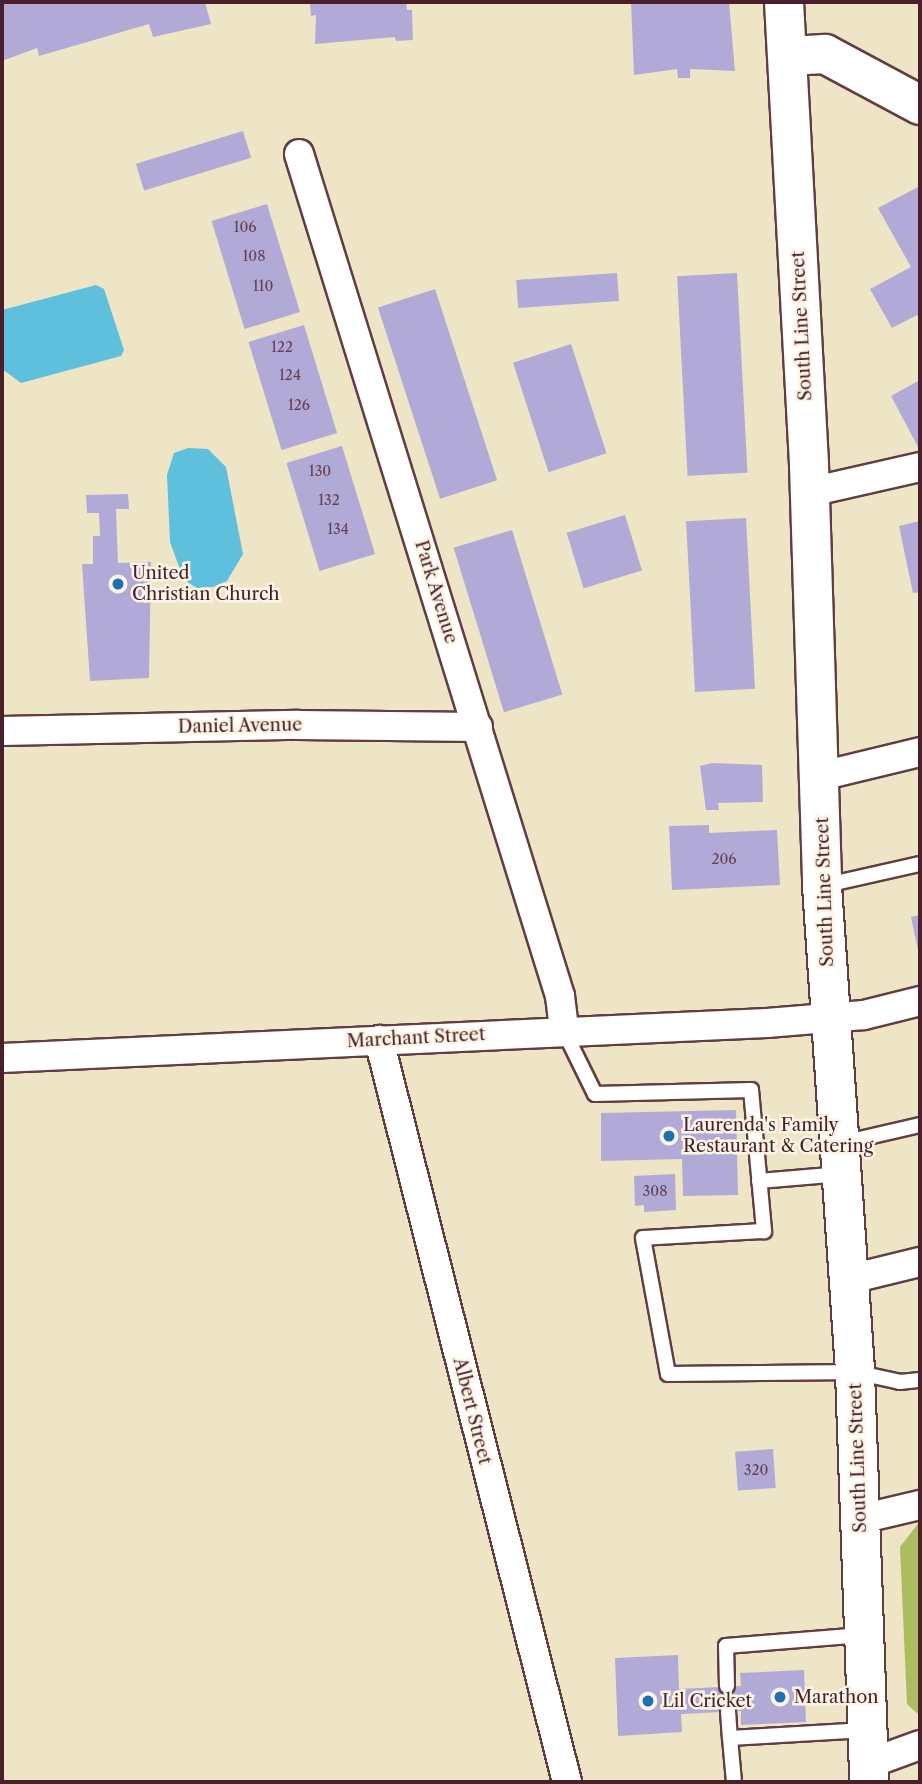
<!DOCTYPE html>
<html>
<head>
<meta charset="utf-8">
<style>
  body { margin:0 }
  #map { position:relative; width:922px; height:1784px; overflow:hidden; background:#ede5c6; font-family:"Libre Caslon Text",serif }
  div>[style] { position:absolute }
  .green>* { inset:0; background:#acbd60 }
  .water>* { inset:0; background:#5fc0dd }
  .building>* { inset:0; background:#b1aad6; transform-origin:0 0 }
  .roads { filter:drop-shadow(2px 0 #623d42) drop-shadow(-2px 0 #623d42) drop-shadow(0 2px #623d42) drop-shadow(0 -2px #623d42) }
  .lane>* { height:14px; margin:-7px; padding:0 7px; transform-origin:7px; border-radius:7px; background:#fff }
  .street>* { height:28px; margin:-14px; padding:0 14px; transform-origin:14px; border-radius:14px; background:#fff }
  .secondary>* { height:38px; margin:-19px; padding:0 19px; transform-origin:19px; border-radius:19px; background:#fff }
  .dots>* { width:19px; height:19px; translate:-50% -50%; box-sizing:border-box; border:4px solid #fcf5e5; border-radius:50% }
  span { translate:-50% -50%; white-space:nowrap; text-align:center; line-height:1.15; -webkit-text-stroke:5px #fcf5e5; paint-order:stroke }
  .number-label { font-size:14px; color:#644256 }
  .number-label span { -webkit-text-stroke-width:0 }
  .street-label { font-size:18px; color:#4a1f2b }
  .poi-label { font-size:18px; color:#4a1f2b }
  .left { translate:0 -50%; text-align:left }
  .frame { position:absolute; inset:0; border:4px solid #4a1f2b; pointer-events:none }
</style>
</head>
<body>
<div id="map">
  <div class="green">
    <i style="clip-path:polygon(920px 1521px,920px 1716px,907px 1704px,900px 1547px)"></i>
  </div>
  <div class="water">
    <i style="clip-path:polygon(96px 285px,104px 289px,124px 350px,121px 356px,21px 383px,2px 369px,2px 310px)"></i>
    <i style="clip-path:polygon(188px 448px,208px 449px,226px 467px,243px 554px,227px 581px,213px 587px,197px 588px,184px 580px,170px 542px,167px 475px,174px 453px)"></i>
  </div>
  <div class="building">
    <i style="clip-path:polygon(2px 2px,205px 2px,211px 24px,153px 37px,149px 24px,39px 56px,37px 48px,2px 61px)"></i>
    <i style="clip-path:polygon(315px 2px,406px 2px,407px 10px,412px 10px,413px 40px,396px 41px,395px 37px,315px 44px,316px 15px,311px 16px,310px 4px)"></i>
    <i style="clip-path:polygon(631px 2px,729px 2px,735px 71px,690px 69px,690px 78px,678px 78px,677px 69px,634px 75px)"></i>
    <i style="left:243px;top:131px;width:28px;height:112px;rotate:73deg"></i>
    <i style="clip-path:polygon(920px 186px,920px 321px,917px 315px,892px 328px,870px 289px,911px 267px,878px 208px)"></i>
    <i style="left:267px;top:204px;width:113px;height:58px;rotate:73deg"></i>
    <i style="left:617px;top:273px;width:28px;height:101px;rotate:86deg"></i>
    <i style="left:737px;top:273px;width:200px;height:60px;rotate:87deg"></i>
    <i style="left:435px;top:289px;width:201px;height:60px;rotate:72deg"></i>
    <i style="left:304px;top:325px;width:113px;height:58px;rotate:73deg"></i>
    <i style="left:571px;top:344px;width:115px;height:61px;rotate:72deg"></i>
    <i style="clip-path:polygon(920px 380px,920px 446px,918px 447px,891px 396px)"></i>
    <i style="left:342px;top:446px;width:113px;height:58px;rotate:73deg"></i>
    <i style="clip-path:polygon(128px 494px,129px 509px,116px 509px,118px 563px,151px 562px,149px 678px,90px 681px,82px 564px,93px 564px,93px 536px,100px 536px,99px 513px,87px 513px,86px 495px)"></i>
    <i style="left:625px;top:515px;width:58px;height:61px;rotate:73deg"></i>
    <i style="left:746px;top:518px;width:171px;height:60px;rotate:87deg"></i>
    <i style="clip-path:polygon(920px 521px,920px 592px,913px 593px,899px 526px)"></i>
    <i style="left:512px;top:530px;width:172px;height:61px;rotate:73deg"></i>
    <i style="clip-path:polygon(712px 763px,762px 765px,763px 802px,718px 803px,719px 810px,706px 810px,700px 766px)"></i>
    <i style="clip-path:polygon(709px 825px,709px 833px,777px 830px,780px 885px,672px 890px,669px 826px)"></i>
    <i style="clip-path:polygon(920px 915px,920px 954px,919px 955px,911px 917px)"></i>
    <i style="clip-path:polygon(736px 1110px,738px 1195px,683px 1196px,682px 1159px,601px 1161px,601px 1113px)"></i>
    <i style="clip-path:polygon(675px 1174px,676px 1210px,644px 1212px,644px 1205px,635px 1206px,634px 1176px)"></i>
    <i style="left:773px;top:1449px;width:39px;height:38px;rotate:86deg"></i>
    <i style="clip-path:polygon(678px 1655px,679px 1689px,741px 1686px,740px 1673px,804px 1670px,806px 1722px,741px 1725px,741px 1711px,681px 1714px,682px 1732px,618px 1736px,615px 1658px)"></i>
  </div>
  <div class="roads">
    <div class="lane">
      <i style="left:822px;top:886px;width:100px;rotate:-12.7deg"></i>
      <i style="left:564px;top:1031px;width:70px;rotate:63.8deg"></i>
      <i style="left:595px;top:1094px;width:156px;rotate:-1.5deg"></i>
      <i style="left:751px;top:1090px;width:142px;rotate:84.7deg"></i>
      <i style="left:764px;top:1231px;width:121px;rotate:176.7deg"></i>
      <i style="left:643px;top:1238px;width:138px;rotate:79.6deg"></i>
      <i style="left:668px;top:1374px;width:187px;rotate:-0.6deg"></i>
      <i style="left:855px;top:1372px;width:46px;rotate:12.5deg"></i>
      <i style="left:900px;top:1382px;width:20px;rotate:-6deg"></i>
      <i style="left:842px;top:1143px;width:80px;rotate:-13deg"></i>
      <i style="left:759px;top:1181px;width:83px;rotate:-4.8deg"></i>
      <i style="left:727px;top:1686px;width:40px;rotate:-91.4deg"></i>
      <i style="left:726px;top:1646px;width:137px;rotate:-4.6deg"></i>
      <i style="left:728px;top:1711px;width:27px;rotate:86deg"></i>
      <i style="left:734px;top:1782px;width:44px;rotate:-95.2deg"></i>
      <i style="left:730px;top:1738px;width:136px;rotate:-3.4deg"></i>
    </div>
    <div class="street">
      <i style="left:299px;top:154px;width:882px;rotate:72.78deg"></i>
      <i style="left:560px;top:996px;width:35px;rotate:83deg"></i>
      <i style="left:810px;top:492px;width:113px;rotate:-12.8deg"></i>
      <i style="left:2px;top:731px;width:296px;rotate:-1.2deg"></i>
      <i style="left:298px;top:725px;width:180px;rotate:0.6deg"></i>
      <i style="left:821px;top:776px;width:102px;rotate:-13.6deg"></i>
      <i style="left:379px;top:1040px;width:765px;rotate:75.78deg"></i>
      <i style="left:2px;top:1058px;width:766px;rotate:-2.62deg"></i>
      <i style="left:767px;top:1023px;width:97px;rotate:-4.7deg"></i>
      <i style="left:864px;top:1015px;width:58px;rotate:-14deg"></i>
      <i style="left:850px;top:1279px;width:72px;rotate:-13.7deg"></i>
      <i style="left:861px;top:1519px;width:61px;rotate:-13.3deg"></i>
      <i style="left:868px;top:1764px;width:55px;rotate:-20.1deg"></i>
    </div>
    <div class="secondary">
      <i style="left:784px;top:2px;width:464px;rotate:86.9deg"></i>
      <i style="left:809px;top:465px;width:421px;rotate:88.2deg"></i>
      <i style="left:822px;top:886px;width:487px;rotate:86.1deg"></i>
      <i style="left:855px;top:1372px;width:410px;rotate:88deg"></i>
      <i style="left:788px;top:56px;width:37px;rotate:-3deg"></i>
      <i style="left:825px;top:54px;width:108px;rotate:28.2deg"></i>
    </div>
  </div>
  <div class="dots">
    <i style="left:118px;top:584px;background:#1f6fb2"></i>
    <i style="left:669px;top:1136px;background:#1f6fb2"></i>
    <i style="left:780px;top:1697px;background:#1f6fb2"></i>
    <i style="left:648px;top:1701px;background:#1f6fb2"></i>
  </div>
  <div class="number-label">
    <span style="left:245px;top:227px">106</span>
    <span style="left:254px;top:256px">108</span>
    <span style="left:263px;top:286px">110</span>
    <span style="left:282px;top:347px">122</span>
    <span style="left:290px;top:375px">124</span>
    <span style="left:299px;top:405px">126</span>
    <span style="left:320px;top:471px">130</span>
    <span style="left:329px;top:500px">132</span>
    <span style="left:338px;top:529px">134</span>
    <span style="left:724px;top:859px">206</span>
    <span style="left:655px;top:1191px">308</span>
    <span style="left:756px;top:1470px">320</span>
  </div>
  <div class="street-label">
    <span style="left:802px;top:326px;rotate:-93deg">South Line Street</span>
    <span style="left:436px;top:592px;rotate:73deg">Park Avenue</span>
    <span style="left:240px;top:726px;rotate:-1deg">Daniel Avenue</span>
    <span style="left:825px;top:892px;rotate:-92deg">South Line Street</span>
    <span style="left:416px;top:1038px;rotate:-3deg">Marchant Street</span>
    <span style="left:472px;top:1411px;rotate:76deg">Albert Street</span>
    <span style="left:858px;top:1458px;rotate:-92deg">South Line Street</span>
  </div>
  <div class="poi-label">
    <span class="left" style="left:132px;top:584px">United<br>Christian Church</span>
    <span class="left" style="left:683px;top:1136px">Laurenda's Family<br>Restaurant &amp; Catering</span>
    <span class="left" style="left:794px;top:1697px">Marathon</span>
    <span class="left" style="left:662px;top:1701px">Lil Cricket</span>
  </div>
  <div class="frame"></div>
</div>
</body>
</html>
